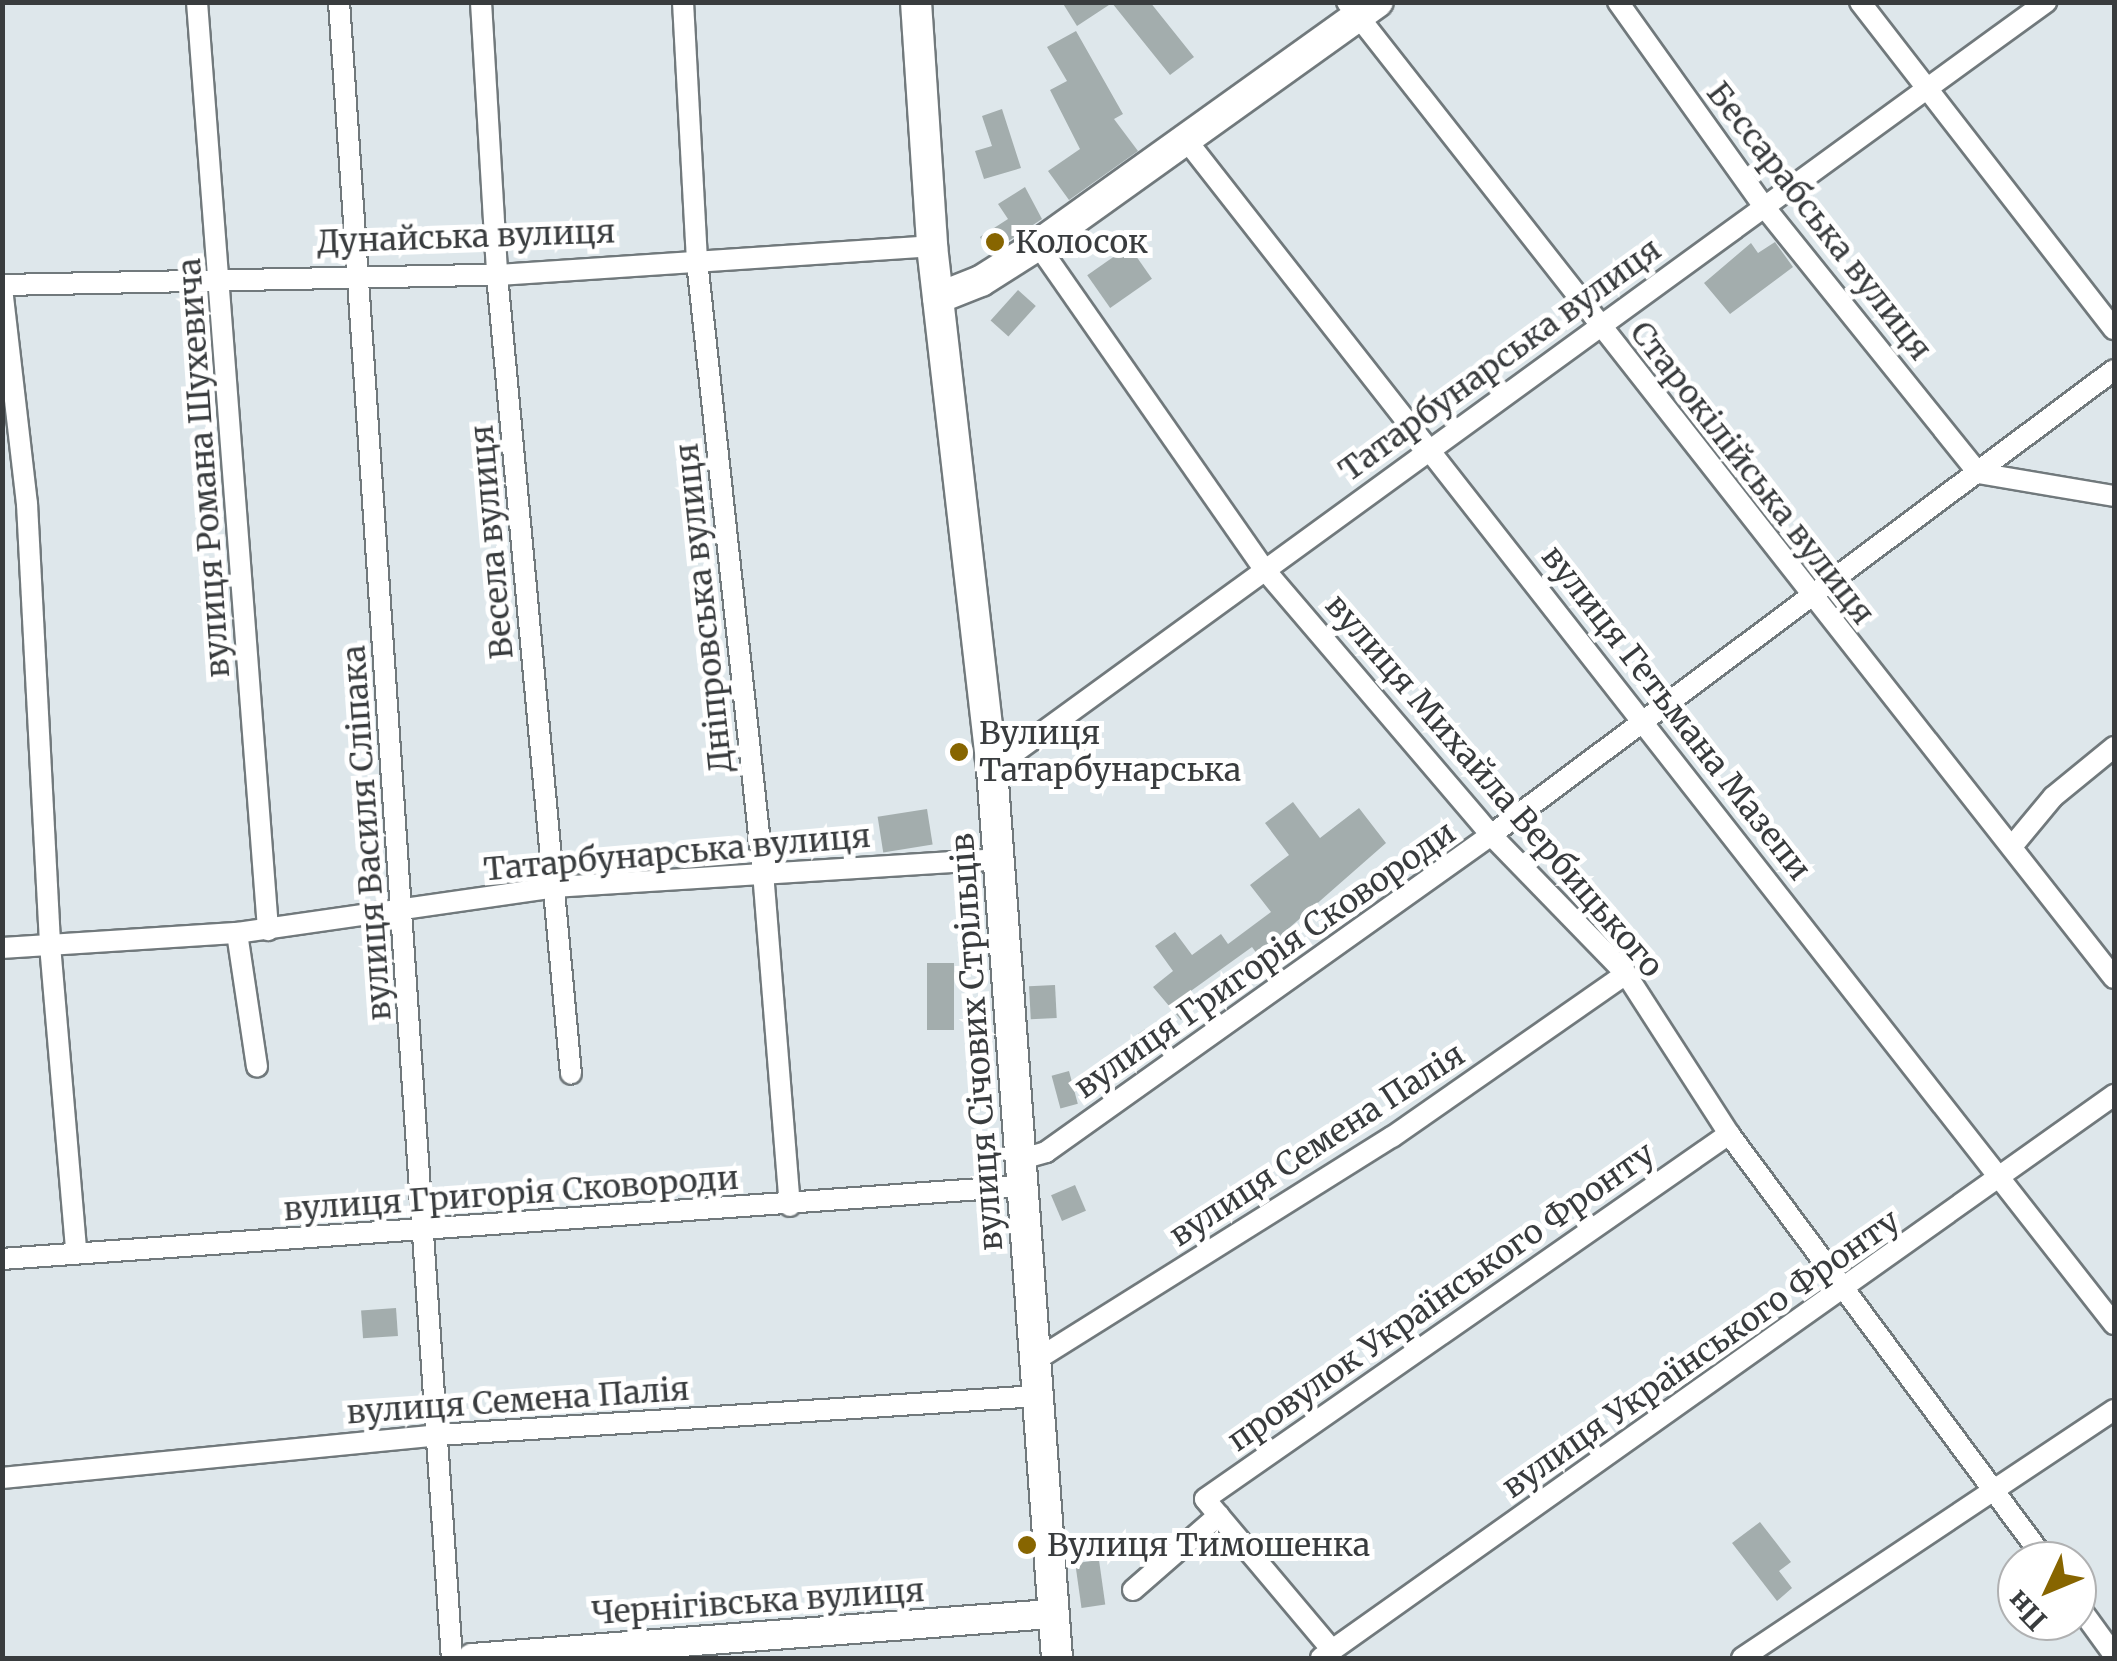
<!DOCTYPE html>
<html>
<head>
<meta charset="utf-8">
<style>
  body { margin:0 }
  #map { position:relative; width:2117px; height:1661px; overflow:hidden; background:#dee7eb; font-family:Merriweather,serif }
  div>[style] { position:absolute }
  .building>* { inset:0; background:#a3adad; transform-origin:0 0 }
  .roads { filter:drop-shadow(2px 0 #71797c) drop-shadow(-2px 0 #71797c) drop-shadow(0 2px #71797c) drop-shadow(0 -2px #71797c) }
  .minor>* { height:20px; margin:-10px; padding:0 10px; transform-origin:10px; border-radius:10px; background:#fff }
  .tertiary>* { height:28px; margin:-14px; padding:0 14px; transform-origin:14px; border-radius:14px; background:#fff }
  .secondary>* { height:30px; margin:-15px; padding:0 15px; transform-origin:15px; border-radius:15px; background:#fff }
  .dots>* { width:28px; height:28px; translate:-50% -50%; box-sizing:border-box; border:5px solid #fff; border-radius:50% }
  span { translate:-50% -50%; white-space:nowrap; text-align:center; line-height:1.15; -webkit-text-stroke:10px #fff; paint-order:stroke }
  .street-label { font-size:32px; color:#393c3e }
  .poi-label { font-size:32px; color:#393c3e }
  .left { translate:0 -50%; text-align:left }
  .frame { position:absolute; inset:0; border:5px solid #393c3e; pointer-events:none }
  .north { position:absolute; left:1997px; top:1541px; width:100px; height:100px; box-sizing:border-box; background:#fff; border:2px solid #b0b1b2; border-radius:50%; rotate:226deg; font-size:28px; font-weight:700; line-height:40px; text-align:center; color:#393c3e }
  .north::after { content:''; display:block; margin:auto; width:35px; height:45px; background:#876500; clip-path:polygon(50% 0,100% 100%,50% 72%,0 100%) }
</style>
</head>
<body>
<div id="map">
  <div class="building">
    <i style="clip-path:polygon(1062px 2px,1150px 2px,1194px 57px,1170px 75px,1112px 3px,1077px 26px)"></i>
    <i style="clip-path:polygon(1076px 31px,1123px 114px,1114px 119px,1138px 151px,1069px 200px,1048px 171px,1080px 149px,1050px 90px,1067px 81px,1047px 47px)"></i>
    <i style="clip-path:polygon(1002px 109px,1021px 168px,984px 179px,975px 151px,992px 146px,982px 116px)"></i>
    <i style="clip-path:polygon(1025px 187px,1042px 219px,989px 254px,980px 237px,1008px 219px,998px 204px)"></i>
    <i style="clip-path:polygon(1775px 242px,1793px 267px,1730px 314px,1704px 283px,1751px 243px,1758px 253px)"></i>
    <i style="left:1129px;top:246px;width:40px;height:51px;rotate:55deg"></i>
    <i style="left:1018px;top:290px;width:24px;height:41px;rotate:42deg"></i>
    <i style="clip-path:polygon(1293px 802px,1320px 838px,1359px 808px,1386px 843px,1280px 936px,1257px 954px,1252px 947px,1188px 993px,1199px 1006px,1181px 1020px,1153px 987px,1173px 971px,1155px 946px,1175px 932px,1192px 955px,1221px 934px,1228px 944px,1271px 912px,1250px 885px,1289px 855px,1265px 823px)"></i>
    <i style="left:927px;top:809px;width:36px;height:50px;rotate:81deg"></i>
    <i style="left:927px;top:963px;width:27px;height:67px"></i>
    <i style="left:1055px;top:985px;width:33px;height:26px;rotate:87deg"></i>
    <i style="left:1145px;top:1029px;width:26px;height:32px;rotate:54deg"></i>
    <i style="left:1069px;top:1071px;width:34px;height:18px;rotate:75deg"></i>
    <i style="left:1075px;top:1185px;width:28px;height:26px;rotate:67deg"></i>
    <i style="left:396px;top:1308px;width:28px;height:35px;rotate:86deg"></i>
    <i style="clip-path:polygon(1760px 1522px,1791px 1562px,1779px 1571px,1792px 1588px,1777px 1601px,1732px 1543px)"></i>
    <i style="left:1099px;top:1560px;width:45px;height:24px;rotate:82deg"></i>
  </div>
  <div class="roads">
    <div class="minor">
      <i style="left:197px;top:2px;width:931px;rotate:85.62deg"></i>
      <i style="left:339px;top:2px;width:1660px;rotate:86.1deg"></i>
      <i style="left:481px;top:2px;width:273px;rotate:86.6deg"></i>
      <i style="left:497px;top:275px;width:802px;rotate:84.71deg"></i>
      <i style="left:683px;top:2px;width:259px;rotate:86.9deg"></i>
      <i style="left:697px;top:261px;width:615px;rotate:83.83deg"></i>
      <i style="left:763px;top:872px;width:335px;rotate:85.4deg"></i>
      <i style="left:1347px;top:2px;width:1241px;rotate:51.84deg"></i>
      <i style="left:1618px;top:2px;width:248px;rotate:54.5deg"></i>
      <i style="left:1762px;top:204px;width:345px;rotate:51.2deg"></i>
      <i style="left:1978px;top:473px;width:138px;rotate:9.6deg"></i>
      <i style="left:1860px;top:2px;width:414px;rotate:52.2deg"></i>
      <i style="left:1187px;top:141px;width:1503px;rotate:51.92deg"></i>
      <i style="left:1038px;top:245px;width:395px;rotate:55.1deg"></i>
      <i style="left:1264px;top:569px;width:350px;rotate:49.5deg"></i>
      <i style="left:1491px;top:835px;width:194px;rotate:45.8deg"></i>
      <i style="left:1626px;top:974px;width:190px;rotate:57.2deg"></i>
      <i style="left:1729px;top:1134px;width:532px;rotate:53.41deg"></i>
      <i style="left:2px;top:285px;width:495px;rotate:-1.2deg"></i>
      <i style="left:497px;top:275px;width:436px;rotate:-3.8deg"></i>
      <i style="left:2px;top:288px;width:217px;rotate:83.4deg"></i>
      <i style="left:27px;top:504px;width:442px;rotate:87deg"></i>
      <i style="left:50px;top:945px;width:306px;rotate:85.1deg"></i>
      <i style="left:992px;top:769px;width:1304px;rotate:-36.04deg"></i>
      <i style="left:2014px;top:844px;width:61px;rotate:-50.3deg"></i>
      <i style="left:2053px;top:797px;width:79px;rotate:-39.3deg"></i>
      <i style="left:237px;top:933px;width:135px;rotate:81.5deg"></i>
      <i style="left:2px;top:948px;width:235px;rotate:-3.7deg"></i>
      <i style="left:237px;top:933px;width:321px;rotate:-8.2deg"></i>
      <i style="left:555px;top:887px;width:444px;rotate:-3.6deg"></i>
      <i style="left:1022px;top:1159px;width:25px;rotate:-16deg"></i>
      <i style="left:1046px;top:1152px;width:546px;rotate:-35.46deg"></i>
      <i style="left:1491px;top:835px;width:777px;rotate:-36.74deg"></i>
      <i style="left:2px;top:1259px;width:1025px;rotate:-4.09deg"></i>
      <i style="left:1036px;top:1360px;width:420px;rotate:-32.1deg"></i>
      <i style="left:1392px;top:1137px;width:285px;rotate:-34.9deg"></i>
      <i style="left:2px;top:1478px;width:438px;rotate:-5.6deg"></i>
      <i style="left:438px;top:1435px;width:601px;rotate:-3.72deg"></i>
      <i style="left:1133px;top:1590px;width:114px;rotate:-41.1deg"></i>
      <i style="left:2077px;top:1604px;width:63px;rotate:54deg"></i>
      <i style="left:1332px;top:1650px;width:197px;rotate:-130.1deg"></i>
      <i style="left:1205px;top:1499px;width:639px;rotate:-34.86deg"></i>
      <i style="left:1321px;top:1658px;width:973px;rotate:-35.37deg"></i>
      <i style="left:1742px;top:1658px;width:447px;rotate:-33.7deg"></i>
    </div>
    <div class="tertiary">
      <i style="left:472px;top:1658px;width:580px;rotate:-4.35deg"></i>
    </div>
    <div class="secondary">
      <i style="left:916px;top:2px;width:245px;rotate:86.2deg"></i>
      <i style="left:932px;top:246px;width:526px;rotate:83.46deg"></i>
      <i style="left:992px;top:769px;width:891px;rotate:85.82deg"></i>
      <i style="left:938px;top:298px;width:46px;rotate:-21.6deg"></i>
      <i style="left:981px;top:281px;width:67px;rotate:-32.3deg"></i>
      <i style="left:1038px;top:245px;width:418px;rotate:-35.6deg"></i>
    </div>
  </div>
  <div class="dots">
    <i style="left:995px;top:242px;background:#876500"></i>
    <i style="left:959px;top:752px;background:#876500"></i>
    <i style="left:1027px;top:1545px;background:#876500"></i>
  </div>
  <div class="street-label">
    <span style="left:1819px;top:221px;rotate:52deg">Бессарабська вулиця</span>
    <span style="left:466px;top:237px;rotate:-2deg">Дунайська вулиця</span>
    <span style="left:1500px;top:360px;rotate:-36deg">Татарбунарська вулиця</span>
    <span style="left:204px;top:468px;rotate:-94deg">вулиця Романа Шухевича</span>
    <span style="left:1752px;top:473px;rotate:52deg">Старокілійська вулиця</span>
    <span style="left:492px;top:542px;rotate:-95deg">Весела вулиця</span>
    <span style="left:704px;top:608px;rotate:-96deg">Дніпровська вулиця</span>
    <span style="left:1676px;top:713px;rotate:52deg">вулиця Гетьмана Мазепи</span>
    <span style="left:1494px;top:786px;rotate:49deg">вулиця Михайла Вербицького</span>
    <span style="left:367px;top:833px;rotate:-94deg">вулиця Василя Сліпака</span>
    <span style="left:677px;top:853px;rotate:-5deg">Татарбунарська вулиця</span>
    <span style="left:1265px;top:960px;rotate:-35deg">вулиця Григорія Сковороди</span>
    <span style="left:977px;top:1042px;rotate:-94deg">вулиця Січових Стрільців</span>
    <span style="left:1317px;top:1145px;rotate:-33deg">вулиця Семена Палія</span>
    <span style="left:511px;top:1194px;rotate:-4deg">вулиця Григорія Сковороди</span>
    <span style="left:1441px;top:1297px;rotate:-35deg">провулок Українського Фронту</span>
    <span style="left:1701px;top:1354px;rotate:-35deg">вулиця Українського Фронту</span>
    <span style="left:518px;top:1401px;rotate:-4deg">вулиця Семена Палія</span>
    <span style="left:758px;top:1602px;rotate:-4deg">Чернігівська вулиця</span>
  </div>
  <div class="poi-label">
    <span class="left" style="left:1015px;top:242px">Колосок</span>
    <span class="left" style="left:979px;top:752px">Вулиця<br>Татарбунарська</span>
    <span class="left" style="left:1047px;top:1545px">Вулиця Тимошенка</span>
  </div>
  <div class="frame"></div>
  <div class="north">Пн</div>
</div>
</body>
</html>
